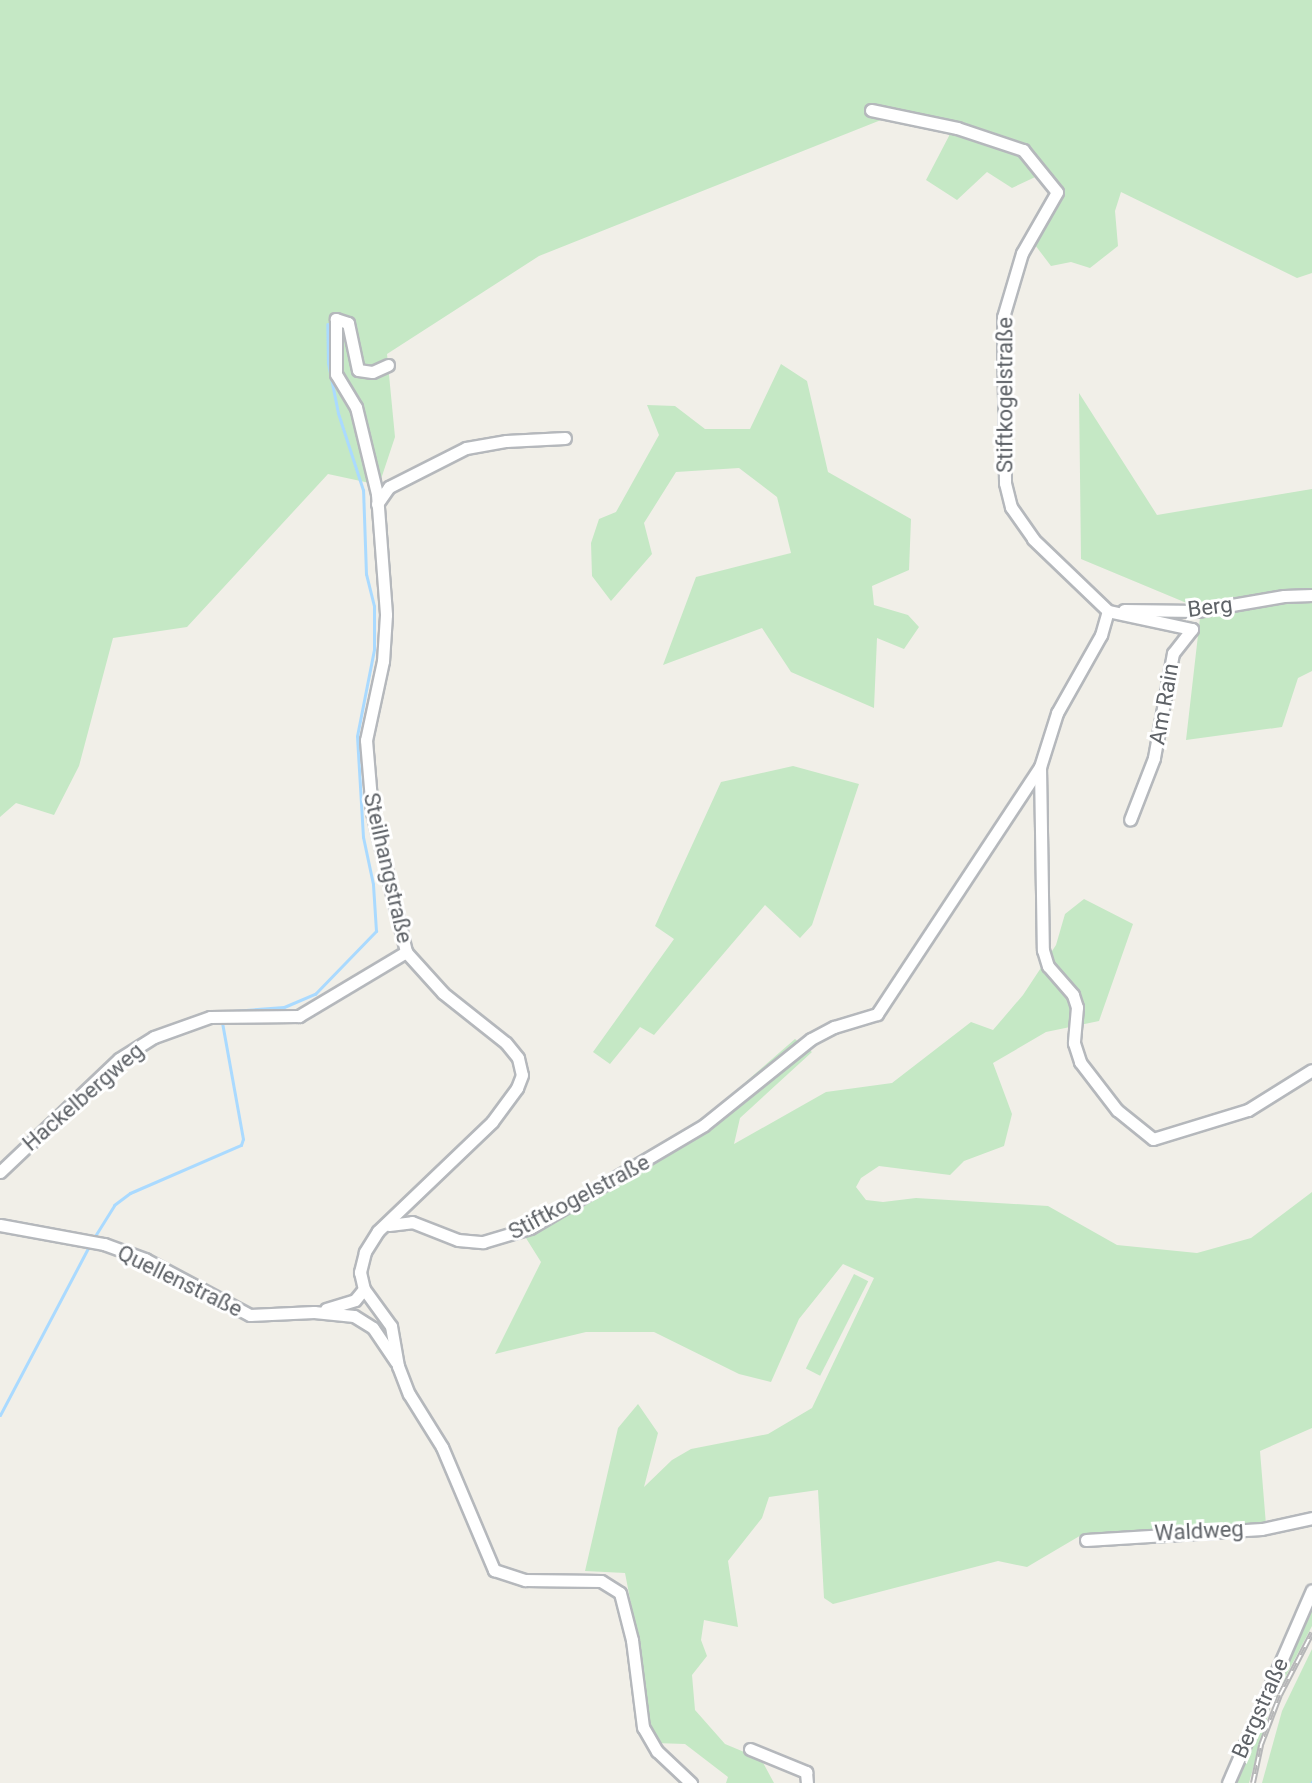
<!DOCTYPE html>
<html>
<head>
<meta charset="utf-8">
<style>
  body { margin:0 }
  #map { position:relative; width:1312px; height:1783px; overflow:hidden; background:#f1efe8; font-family:Roboto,sans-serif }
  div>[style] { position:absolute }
  .green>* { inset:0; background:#c5e8c5; transform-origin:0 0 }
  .stream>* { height:3px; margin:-1.5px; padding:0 1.5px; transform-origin:1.5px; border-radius:1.5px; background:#aadaff }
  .roads { filter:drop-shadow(2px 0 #b5b8bc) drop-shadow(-2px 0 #b5b8bc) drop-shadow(0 2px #b5b8bc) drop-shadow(0 -2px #b5b8bc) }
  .minor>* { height:11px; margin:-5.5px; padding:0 5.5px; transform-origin:5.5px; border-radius:5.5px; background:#fff }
  .rail>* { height:6px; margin-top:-3px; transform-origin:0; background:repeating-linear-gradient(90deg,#fff 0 9px,#b6b7b8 0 18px); box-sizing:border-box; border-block:2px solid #b6b7b8 }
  span { translate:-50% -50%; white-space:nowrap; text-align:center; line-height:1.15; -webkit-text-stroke:6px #fff; paint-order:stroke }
  .street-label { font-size:22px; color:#5f6368 }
</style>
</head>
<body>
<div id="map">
  <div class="green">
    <i style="clip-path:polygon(0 0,1312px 0,1312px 273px,1297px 278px,1121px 192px,1115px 211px,1118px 246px,1090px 268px,1071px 262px,1051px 266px,1032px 241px,1060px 194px,1046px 172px,1012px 188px,987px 172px,957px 200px,926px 180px,949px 136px,950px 121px,886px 118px,539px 256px,387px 354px,395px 437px,379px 485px,328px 474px,187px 627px,113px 638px,79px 766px,54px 815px,16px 803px,0 817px)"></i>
    <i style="clip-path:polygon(781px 364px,807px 381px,828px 472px,911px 519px,909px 570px,872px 586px,874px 605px,908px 615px,919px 627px,904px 649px,877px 638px,874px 708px,791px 672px,762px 628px,663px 665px,696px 577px,791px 553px,777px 497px,739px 468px,676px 472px,644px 523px,652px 554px,611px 601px,592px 576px,591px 543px,599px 519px,616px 512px,659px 435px,647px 405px,675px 406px,705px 429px,750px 429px)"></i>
    <i style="clip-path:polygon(1079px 393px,1157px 515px,1312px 489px,1312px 671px,1298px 678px,1282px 727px,1186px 740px,1201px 609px,1081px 559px)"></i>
    <i style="clip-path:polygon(793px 766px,859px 784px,812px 925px,800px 938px,765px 905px,654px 1035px,640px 1027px,610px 1064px,593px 1052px,674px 939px,655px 926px,721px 782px)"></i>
    <i style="clip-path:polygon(1084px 899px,1133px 924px,1099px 1021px,1046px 1032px,993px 1063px,1012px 1114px,1004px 1146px,964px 1161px,950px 1175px,879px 1166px,861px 1178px,856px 1187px,866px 1200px,883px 1202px,916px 1198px,1048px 1206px,1117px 1245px,1197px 1253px,1251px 1238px,1312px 1192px,1312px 1428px,1260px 1451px,1266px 1525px,1083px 1534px,1027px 1567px,998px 1561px,833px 1604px,824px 1598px,818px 1490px,769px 1497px,762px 1518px,728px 1561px,738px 1627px,704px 1620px,701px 1640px,707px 1656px,692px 1675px,695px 1710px,725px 1744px,761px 1759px,774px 1783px,726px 1783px,728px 1777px,685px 1744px,655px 1743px,643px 1715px,638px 1640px,625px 1573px,585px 1571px,618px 1428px,638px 1404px,658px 1433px,644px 1487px,672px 1460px,691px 1449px,768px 1434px,812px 1408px,874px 1278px,843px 1264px,799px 1319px,771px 1382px,739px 1374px,654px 1332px,586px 1332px,495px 1354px,541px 1262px,519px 1227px,693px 1128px,795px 1039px,812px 1052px,740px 1118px,734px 1144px,826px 1092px,892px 1083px,971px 1022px,993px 1030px,1023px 995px,1056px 945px,1065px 914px)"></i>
    <i style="left:854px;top:1274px;width:16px;height:106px;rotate:27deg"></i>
    <i style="clip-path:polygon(1312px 1596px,1312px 1626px,1271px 1705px,1249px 1783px,1231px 1783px)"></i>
    <i style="clip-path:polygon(1312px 1649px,1312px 1783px,1262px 1783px,1282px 1711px)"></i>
  </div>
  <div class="stream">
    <i style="left:220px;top:1012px;width:64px;rotate:-4.5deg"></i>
    <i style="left:284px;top:1007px;width:34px;rotate:-23deg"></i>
    <i style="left:315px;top:994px;width:88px;rotate:-45.9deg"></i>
    <i style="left:376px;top:931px;width:47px;rotate:-93.7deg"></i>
    <i style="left:373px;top:884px;width:48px;rotate:-102deg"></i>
    <i style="left:363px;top:837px;width:101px;rotate:-93.4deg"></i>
    <i style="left:357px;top:736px;width:89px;rotate:-78.9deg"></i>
    <i style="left:374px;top:649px;width:43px;rotate:-90deg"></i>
    <i style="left:374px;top:606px;width:33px;rotate:-104deg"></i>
    <i style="left:366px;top:574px;width:84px;rotate:-92deg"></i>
    <i style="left:363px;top:490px;width:81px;rotate:-108deg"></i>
    <i style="left:338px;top:413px;width:51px;rotate:-101.3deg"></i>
    <i style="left:328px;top:363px;width:39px;rotate:-91deg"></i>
    <i style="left:95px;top:1236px;width:36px;rotate:-58deg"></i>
    <i style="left:114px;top:1205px;width:20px;rotate:-37deg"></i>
    <i style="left:130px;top:1193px;width:121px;rotate:-23.4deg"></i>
    <i style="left:241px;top:1145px;width:6px;rotate:-72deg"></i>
    <i style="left:243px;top:1139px;width:119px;rotate:-100.2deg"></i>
    <i style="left:0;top:1415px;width:189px;rotate:-62.2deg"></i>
    <i style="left:1312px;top:1783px;width:1px;rotate:-90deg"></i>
  </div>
  <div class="roads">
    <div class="minor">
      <i style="left:871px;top:110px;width:88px;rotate:11.8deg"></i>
      <i style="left:957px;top:128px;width:70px;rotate:18.4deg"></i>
      <i style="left:1023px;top:150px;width:54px;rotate:51deg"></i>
      <i style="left:1057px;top:192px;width:70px;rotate:119.8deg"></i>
      <i style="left:1022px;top:253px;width:67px;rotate:106.5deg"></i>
      <i style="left:1003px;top:317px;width:166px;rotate:89.3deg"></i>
      <i style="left:1005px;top:483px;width:25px;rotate:76deg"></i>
      <i style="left:1011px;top:507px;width:39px;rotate:55deg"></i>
      <i style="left:1033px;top:539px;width:104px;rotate:43.8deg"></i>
      <i style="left:1108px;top:611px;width:86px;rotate:12.1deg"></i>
      <i style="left:1192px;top:629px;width:31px;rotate:128deg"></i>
      <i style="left:1173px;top:653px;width:107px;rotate:100.3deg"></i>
      <i style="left:1154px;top:758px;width:66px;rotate:111.2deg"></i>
      <i style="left:388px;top:365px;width:17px;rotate:156deg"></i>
      <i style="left:372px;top:372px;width:14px;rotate:-172deg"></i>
      <i style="left:358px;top:370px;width:48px;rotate:-102deg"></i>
      <i style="left:348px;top:323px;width:13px;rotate:-162deg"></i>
      <i style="left:336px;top:319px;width:55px;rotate:90deg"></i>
      <i style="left:336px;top:374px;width:39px;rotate:59deg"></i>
      <i style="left:356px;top:407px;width:89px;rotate:76.4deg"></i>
      <i style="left:377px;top:494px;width:121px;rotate:85.7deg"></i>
      <i style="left:386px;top:615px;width:46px;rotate:93.7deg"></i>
      <i style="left:383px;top:661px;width:81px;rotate:102.1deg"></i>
      <i style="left:366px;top:740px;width:72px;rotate:85.2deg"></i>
      <i style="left:372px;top:812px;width:144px;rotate:76.3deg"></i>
      <i style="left:406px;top:952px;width:55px;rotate:47.9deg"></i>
      <i style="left:443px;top:993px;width:80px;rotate:38.4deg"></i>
      <i style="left:506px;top:1043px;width:19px;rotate:51deg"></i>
      <i style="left:518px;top:1058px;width:17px;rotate:77deg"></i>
      <i style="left:522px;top:1075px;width:14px;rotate:111deg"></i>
      <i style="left:517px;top:1088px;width:42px;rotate:126.3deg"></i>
      <i style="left:492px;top:1122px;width:158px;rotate:136.3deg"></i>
      <i style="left:378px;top:1231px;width:25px;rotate:122deg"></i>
      <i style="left:365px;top:1252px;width:21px;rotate:104deg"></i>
      <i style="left:360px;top:1272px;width:17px;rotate:77deg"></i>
      <i style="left:364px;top:1289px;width:46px;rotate:53.9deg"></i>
      <i style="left:391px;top:1326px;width:41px;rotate:80.1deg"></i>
      <i style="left:398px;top:1366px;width:30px;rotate:69deg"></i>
      <i style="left:409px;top:1394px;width:62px;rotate:58.1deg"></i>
      <i style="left:442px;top:1447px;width:134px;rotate:67.1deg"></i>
      <i style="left:494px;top:1570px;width:33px;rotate:18deg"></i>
      <i style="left:525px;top:1580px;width:76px;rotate:0.8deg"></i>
      <i style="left:601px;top:1581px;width:22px;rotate:32deg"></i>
      <i style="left:620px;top:1593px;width:49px;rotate:75.7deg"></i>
      <i style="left:632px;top:1640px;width:88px;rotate:82.8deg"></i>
      <i style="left:643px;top:1727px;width:28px;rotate:60deg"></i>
      <i style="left:657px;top:1751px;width:47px;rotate:43.3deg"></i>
      <i style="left:377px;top:504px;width:21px;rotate:-55deg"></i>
      <i style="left:389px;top:487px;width:86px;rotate:-26.9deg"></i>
      <i style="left:466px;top:448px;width:41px;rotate:-9.9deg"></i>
      <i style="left:506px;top:441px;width:59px;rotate:-2.9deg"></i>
      <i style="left:1124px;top:610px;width:73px;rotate:0.8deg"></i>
      <i style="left:1197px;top:611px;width:88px;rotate:-9.8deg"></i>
      <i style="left:1284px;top:596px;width:28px;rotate:-2deg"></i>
      <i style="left:1040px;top:767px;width:183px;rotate:89.1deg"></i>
      <i style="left:1043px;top:950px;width:17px;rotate:73deg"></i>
      <i style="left:1048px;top:966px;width:38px;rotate:49deg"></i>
      <i style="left:1073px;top:995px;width:13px;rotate:72deg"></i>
      <i style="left:1077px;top:1007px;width:36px;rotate:95deg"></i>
      <i style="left:1074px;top:1043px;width:20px;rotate:72deg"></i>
      <i style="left:1080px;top:1062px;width:61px;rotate:52.4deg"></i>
      <i style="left:1117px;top:1110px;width:46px;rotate:38.9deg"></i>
      <i style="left:1153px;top:1139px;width:99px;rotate:-17deg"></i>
      <i style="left:1248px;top:1110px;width:75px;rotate:-32deg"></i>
      <i style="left:0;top:1172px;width:164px;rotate:-43.5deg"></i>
      <i style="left:119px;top:1059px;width:41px;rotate:-32.2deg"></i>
      <i style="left:154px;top:1037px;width:59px;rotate:-19.7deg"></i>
      <i style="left:210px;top:1017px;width:89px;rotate:-0.6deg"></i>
      <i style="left:299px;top:1016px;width:125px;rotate:-30.9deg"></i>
      <i style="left:0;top:1225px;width:106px;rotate:10.4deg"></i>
      <i style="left:104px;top:1244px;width:44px;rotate:20.1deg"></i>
      <i style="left:145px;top:1259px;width:119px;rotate:28.1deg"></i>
      <i style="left:250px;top:1315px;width:64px;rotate:-2.7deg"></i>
      <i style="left:314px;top:1312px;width:40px;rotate:5.7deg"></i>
      <i style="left:354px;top:1316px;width:22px;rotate:32deg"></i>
      <i style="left:373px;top:1328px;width:41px;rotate:55.9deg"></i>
      <i style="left:389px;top:1225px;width:23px;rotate:-7deg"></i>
      <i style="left:412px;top:1222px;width:49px;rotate:21.4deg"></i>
      <i style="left:458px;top:1240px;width:25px;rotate:5deg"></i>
      <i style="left:483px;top:1242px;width:49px;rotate:-16.6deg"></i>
      <i style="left:530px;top:1228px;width:202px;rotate:-30.6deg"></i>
      <i style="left:704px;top:1125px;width:137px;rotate:-38.8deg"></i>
      <i style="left:811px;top:1039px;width:26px;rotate:-28deg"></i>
      <i style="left:834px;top:1027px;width:45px;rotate:-16.8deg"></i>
      <i style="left:877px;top:1014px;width:296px;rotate:-56.6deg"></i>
      <i style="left:1040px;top:767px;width:57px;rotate:-72.5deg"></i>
      <i style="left:1057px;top:713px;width:90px;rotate:-60.6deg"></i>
      <i style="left:1101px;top:635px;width:25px;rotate:-74deg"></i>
      <i style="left:326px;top:1309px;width:30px;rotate:-17deg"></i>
      <i style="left:355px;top:1300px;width:14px;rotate:-51deg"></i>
      <i style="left:1086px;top:1540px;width:176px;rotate:-3.6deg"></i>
      <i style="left:1262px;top:1529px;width:51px;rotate:-12.4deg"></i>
      <i style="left:750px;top:1749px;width:61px;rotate:22.3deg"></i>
      <i style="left:806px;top:1772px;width:11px;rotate:85deg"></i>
      <i style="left:1228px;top:1783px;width:210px;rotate:-66.5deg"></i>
    </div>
  </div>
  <div class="rail">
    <i style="left:1253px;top:1783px;width:39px;rotate:-78deg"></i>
    <i style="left:1261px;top:1745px;width:53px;rotate:-69.2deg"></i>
    <i style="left:1280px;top:1695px;width:70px;rotate:-62.7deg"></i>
  </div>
  <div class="street-label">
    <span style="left:1005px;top:395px;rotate:-90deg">Stiftkogelstraße</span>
    <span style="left:1210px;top:607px;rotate:-7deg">Berg</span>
    <span style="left:1164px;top:704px;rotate:-80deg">Am Rain</span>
    <span style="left:388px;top:868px;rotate:77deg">Steilhangstraße</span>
    <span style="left:83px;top:1097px;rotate:-41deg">Hackelbergweg</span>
    <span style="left:579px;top:1197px;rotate:-28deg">Stiftkogelstraße</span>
    <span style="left:180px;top:1281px;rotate:26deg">Quellenstraße</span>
    <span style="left:1199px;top:1531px;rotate:-3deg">Waldweg</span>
    <span style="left:1260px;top:1708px;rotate:-66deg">Bergstraße</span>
  </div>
</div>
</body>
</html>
